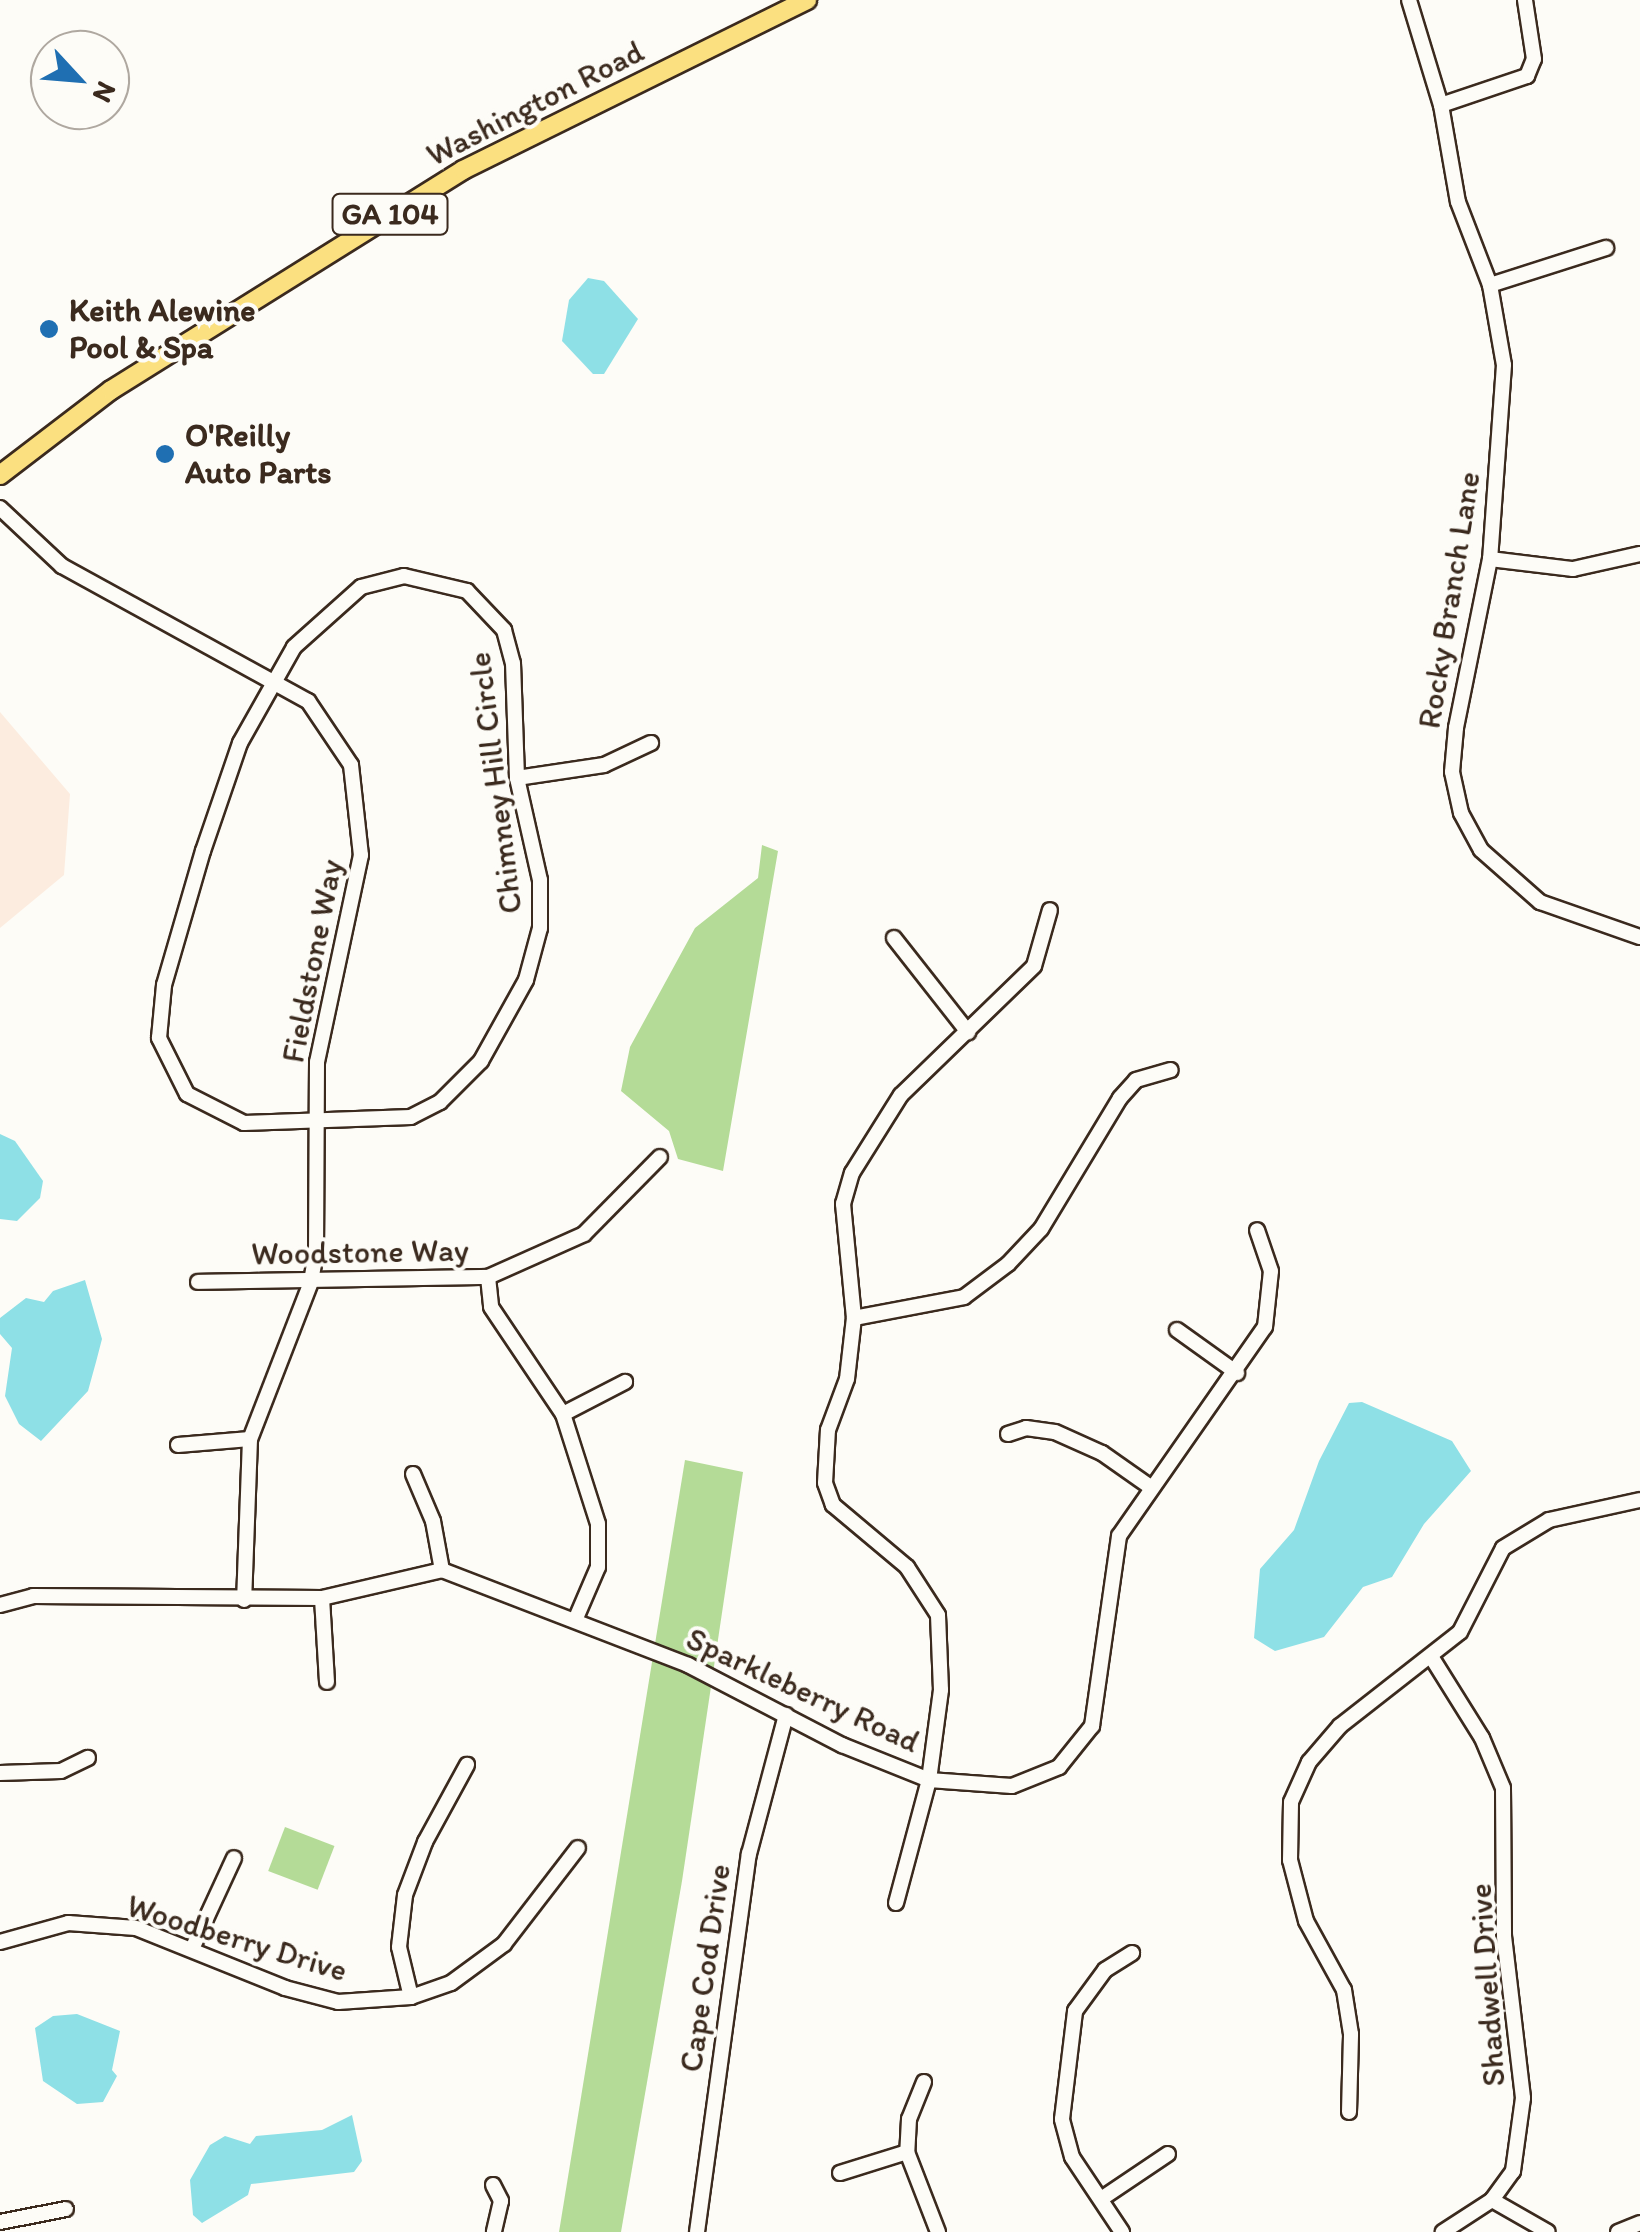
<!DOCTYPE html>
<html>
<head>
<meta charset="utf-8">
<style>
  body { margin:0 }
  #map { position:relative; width:1640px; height:2232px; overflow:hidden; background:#fdfcf7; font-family:Itim,sans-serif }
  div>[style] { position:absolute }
  .built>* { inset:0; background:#fcecdf }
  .green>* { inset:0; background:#b4db97; transform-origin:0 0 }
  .water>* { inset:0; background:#8ee0e6 }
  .roads { filter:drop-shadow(2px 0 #3b2a1e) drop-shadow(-2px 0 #3b2a1e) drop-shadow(0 2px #3b2a1e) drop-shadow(0 -2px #3b2a1e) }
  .minor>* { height:14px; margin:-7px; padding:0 7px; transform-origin:7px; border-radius:7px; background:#fdfcf7 }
  .major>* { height:18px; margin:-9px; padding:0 9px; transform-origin:9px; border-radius:9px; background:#fbe080 }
  .dots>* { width:28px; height:28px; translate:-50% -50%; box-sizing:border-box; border:5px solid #fdfcf7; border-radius:50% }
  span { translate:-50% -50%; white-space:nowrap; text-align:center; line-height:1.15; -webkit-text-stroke:8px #fdfcf7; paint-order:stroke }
  .shield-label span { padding:2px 8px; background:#fdfcf7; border:2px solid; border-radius:8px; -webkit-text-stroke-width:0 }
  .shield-label { font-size:30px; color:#3b2a1e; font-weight:700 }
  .street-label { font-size:32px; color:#3b2a1e }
  .poi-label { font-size:32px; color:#3b2a1e; font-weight:700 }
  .left { translate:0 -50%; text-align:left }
  .north { position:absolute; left:30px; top:30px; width:100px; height:100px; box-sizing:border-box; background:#fdfcf7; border:2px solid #afa8a0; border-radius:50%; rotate:116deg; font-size:28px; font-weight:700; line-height:40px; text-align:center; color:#3b2a1e }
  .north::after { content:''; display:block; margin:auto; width:35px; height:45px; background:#1f6fb2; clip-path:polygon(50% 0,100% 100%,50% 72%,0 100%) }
</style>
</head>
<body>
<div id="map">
  <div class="built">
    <i style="clip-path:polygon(0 712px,70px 794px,64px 875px,0 928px)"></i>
  </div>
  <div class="green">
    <i style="clip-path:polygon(762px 845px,778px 851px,723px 1171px,678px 1159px,669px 1131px,621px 1091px,630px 1047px,695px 928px,758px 878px)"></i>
    <i style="clip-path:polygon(685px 1460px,743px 1472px,682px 1881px,621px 2232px,559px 2232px)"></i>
    <i style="left:285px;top:1827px;width:53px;height:47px;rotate:21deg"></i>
  </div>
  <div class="water">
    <i style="clip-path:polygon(588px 278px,604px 281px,638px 319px,604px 374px,593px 374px,562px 341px,569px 300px)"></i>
    <i style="clip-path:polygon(0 1134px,15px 1141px,43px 1181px,40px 1198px,17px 1221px,0 1219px)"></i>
    <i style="clip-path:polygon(85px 1280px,102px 1339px,96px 1362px,88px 1391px,41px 1441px,19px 1424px,5px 1396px,12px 1348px,0 1334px,0 1318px,26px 1298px,44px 1302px,53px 1291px)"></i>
    <i style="clip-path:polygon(1362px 1402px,1452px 1441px,1471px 1471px,1424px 1524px,1392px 1577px,1363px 1587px,1324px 1637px,1275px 1651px,1254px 1638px,1260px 1569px,1294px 1530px,1319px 1461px,1349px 1403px)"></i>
    <i style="clip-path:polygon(77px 2014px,120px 2031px,112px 2070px,117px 2076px,103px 2102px,77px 2104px,43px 2081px,35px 2028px,53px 2016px)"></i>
    <i style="clip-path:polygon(352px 2115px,362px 2161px,354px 2172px,251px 2184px,248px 2195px,202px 2223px,193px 2215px,190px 2180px,210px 2145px,225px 2136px,250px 2144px,256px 2136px,322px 2130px)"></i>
  </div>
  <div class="roads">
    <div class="minor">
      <i style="left:1409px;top:0;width:110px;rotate:73.1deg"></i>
      <i style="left:1441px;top:105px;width:98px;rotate:80.1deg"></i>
      <i style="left:1458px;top:202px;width:89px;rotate:68.9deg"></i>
      <i style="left:1490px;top:285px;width:81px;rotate:80.1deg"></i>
      <i style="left:1504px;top:365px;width:195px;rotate:94.1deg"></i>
      <i style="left:1490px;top:559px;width:172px;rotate:101.4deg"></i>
      <i style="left:1456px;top:728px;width:44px;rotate:95.2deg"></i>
      <i style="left:1452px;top:772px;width:42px;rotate:77.6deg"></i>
      <i style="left:1461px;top:813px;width:42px;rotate:61.6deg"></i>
      <i style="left:1481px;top:850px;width:79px;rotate:41.4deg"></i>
      <i style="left:1540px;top:902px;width:106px;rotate:19.3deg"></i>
      <i style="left:1441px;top:105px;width:91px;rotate:-18.6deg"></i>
      <i style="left:1527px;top:76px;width:18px;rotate:-68deg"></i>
      <i style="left:1534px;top:59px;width:60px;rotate:-98.7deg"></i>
      <i style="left:1490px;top:285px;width:122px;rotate:-17.7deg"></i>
      <i style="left:0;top:508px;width:85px;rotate:43.1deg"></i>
      <i style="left:62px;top:566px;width:281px;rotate:28.8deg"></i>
      <i style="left:308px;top:701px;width:77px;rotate:56.1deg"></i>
      <i style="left:351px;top:765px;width:91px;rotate:83.7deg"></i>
      <i style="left:361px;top:855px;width:212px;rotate:102deg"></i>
      <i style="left:317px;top:1062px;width:191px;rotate:90.3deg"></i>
      <i style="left:316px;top:1253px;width:29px;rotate:100deg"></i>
      <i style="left:311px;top:1282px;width:168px;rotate:111.2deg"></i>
      <i style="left:250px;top:1439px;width:161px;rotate:92.1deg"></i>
      <i style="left:1490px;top:559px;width:84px;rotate:6.9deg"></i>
      <i style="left:1573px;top:569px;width:69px;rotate:-12.6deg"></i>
      <i style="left:404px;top:576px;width:65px;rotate:13.4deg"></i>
      <i style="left:467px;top:591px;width:54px;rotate:46.5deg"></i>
      <i style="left:504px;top:630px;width:34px;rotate:75deg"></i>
      <i style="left:513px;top:663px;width:115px;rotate:88deg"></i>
      <i style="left:517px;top:778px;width:105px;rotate:77.3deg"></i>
      <i style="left:540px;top:880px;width:48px;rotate:90deg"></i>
      <i style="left:540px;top:928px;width:54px;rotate:105.1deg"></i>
      <i style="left:526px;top:980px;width:93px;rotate:119.1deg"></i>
      <i style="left:481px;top:1061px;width:58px;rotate:135deg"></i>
      <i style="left:440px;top:1102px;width:33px;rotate:153deg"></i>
      <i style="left:411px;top:1117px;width:167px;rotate:177.9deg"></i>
      <i style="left:244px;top:1123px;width:64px;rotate:-153deg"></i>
      <i style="left:187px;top:1094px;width:63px;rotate:-116.6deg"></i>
      <i style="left:159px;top:1038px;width:53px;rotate:-84.6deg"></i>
      <i style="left:164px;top:985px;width:140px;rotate:-73.8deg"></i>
      <i style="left:203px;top:851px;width:114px;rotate:-71.1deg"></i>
      <i style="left:240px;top:743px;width:110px;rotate:-60.6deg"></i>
      <i style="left:294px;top:647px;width:90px;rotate:-41.8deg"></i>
      <i style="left:361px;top:587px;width:44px;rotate:-14.3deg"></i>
      <i style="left:517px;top:778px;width:88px;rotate:-8.5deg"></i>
      <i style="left:604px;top:765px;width:52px;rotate:-25.1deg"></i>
      <i style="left:894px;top:938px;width:120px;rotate:51.8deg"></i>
      <i style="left:488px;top:1277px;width:30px;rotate:84deg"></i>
      <i style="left:491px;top:1307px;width:129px;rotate:56.1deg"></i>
      <i style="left:563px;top:1414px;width:115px;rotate:72.3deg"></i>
      <i style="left:598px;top:1524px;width:43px;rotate:90deg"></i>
      <i style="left:598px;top:1567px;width:56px;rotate:113.3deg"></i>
      <i style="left:198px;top:1282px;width:290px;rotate:-1deg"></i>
      <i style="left:488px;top:1277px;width:105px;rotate:-24.1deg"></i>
      <i style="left:584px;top:1234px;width:108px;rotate:-45.4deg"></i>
      <i style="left:854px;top:1318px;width:112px;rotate:-10.8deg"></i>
      <i style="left:964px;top:1297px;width:55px;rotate:-36.9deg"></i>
      <i style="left:1008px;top:1264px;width:48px;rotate:-46.7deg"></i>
      <i style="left:1041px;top:1229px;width:153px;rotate:-58.9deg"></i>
      <i style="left:1120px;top:1098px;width:24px;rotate:-48deg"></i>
      <i style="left:1136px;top:1080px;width:36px;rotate:-16deg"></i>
      <i style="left:1177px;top:1330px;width:74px;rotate:35.6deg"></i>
      <i style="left:563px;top:1414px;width:70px;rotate:-27.3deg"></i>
      <i style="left:1008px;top:1434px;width:19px;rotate:-18deg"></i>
      <i style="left:1026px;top:1428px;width:29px;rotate:8deg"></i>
      <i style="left:1055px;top:1432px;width:51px;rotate:24.1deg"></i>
      <i style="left:1102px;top:1453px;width:57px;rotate:35.1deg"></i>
      <i style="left:178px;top:1445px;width:72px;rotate:-4.8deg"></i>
      <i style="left:413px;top:1474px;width:51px;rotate:66.9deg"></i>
      <i style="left:433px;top:1521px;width:50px;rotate:79.6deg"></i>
      <i style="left:322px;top:1598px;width:84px;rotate:86.6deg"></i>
      <i style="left:0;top:1605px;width:34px;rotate:-15deg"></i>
      <i style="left:33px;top:1596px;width:289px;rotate:0.4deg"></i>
      <i style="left:322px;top:1598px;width:123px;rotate:-13.1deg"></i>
      <i style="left:442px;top:1570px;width:264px;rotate:21.1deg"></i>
      <i style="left:688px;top:1665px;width:174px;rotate:27.5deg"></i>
      <i style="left:842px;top:1745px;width:94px;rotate:21.9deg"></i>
      <i style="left:929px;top:1780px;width:83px;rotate:4.1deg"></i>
      <i style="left:1012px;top:1786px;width:51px;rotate:-22deg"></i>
      <i style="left:1059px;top:1767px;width:53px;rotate:-51.2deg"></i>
      <i style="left:1092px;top:1726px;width:192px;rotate:-81.9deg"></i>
      <i style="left:1119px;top:1536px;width:255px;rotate:-55.1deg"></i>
      <i style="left:1265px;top:1327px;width:56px;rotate:-83.9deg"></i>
      <i style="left:1271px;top:1271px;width:43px;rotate:-108.9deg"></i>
      <i style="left:1432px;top:1658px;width:94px;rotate:58deg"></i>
      <i style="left:1482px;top:1738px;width:54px;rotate:67.2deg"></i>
      <i style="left:1503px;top:1788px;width:148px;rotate:89.6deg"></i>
      <i style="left:1504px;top:1936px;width:163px;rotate:83.3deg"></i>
      <i style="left:1523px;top:2098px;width:74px;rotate:97.8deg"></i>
      <i style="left:1513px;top:2171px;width:36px;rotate:126deg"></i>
      <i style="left:1492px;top:2200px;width:59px;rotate:146.9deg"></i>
      <i style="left:0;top:1773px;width:61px;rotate:-1.9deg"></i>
      <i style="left:61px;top:1771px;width:30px;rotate:-26deg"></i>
      <i style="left:896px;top:1903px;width:127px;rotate:-75deg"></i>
      <i style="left:929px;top:1780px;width:91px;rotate:-82.4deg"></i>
      <i style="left:941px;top:1690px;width:75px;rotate:-92.3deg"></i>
      <i style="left:938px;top:1615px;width:57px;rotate:-122.9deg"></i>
      <i style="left:907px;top:1567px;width:97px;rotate:-140deg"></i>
      <i style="left:833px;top:1505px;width:23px;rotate:-110deg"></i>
      <i style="left:825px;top:1483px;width:53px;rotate:-86.8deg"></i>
      <i style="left:828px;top:1430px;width:54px;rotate:-69.6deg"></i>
      <i style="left:847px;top:1379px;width:61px;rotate:-83.5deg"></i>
      <i style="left:854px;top:1318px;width:115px;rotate:-95.5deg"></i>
      <i style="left:843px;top:1204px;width:32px;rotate:-74deg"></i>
      <i style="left:852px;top:1173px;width:92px;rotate:-57.9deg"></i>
      <i style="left:901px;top:1095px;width:185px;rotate:-44.1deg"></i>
      <i style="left:1034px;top:966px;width:58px;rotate:-74.1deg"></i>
      <i style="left:0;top:1942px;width:71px;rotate:-15.6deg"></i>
      <i style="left:68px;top:1923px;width:68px;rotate:4.2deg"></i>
      <i style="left:136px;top:1928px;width:161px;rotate:21.9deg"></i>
      <i style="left:285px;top:1988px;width:55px;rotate:14.8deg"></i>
      <i style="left:338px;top:2002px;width:73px;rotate:-3.9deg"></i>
      <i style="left:411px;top:1997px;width:42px;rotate:-19.3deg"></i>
      <i style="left:451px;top:1983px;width:66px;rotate:-36.3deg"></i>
      <i style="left:504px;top:1944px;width:121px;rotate:-52.4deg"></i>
      <i style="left:192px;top:1949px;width:100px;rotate:-65.2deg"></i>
      <i style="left:411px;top:1997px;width:51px;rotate:-103.5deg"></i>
      <i style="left:399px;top:1947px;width:52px;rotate:-83.4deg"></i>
      <i style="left:405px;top:1895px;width:57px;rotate:-69.3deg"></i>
      <i style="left:425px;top:1842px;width:88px;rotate:-61.4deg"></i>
      <i style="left:924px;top:2082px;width:40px;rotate:112deg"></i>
      <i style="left:909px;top:2119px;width:33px;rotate:93deg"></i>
      <i style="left:907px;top:2152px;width:86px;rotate:68.8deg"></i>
      <i style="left:1349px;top:2112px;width:78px;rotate:-88.5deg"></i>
      <i style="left:1351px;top:2034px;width:45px;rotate:-99deg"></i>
      <i style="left:1344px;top:1990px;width:79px;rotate:-118.8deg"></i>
      <i style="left:1306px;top:1921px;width:63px;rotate:-104.7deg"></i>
      <i style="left:1290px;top:1860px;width:58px;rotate:-89deg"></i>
      <i style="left:1291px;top:1802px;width:44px;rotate:-65.8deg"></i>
      <i style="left:1309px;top:1762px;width:48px;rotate:-49.3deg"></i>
      <i style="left:1340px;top:1726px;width:152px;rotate:-38.1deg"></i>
      <i style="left:1460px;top:1632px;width:94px;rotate:-62.9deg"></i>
      <i style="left:1503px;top:1548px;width:54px;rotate:-31.3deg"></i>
      <i style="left:1549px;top:1520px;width:93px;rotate:-12.4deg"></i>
      <i style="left:840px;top:2173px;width:70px;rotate:-17.4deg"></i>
      <i style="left:493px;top:2185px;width:18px;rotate:63deg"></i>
      <i style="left:501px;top:2201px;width:32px;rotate:103deg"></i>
      <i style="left:1104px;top:2197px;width:77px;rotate:-33.9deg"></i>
      <i style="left:1492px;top:2200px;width:64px;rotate:29.7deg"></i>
      <i style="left:0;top:2222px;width:67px;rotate:-11.1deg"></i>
      <i style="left:697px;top:2232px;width:382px;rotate:-82.2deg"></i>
      <i style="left:749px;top:1854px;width:144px;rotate:-75.1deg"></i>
      <i style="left:1122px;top:2232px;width:90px;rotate:-123.7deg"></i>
      <i style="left:1072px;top:2157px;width:39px;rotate:-105deg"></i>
      <i style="left:1062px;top:2119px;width:109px;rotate:-83.1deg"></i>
      <i style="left:1075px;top:2011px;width:51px;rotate:-53.8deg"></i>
      <i style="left:1105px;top:1970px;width:32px;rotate:-32deg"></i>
      <i style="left:1618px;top:2232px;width:24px;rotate:-22deg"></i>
    </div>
    <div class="major">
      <i style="left:0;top:475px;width:140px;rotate:-37.4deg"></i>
      <i style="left:111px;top:390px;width:415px;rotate:-32deg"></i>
      <i style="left:463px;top:170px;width:384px;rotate:-26.3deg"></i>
    </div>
  </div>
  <div class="dots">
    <i style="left:49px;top:329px;background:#1f6fb2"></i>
    <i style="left:165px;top:454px;background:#1f6fb2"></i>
  </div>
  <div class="shield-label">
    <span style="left:390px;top:214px">GA 104</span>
  </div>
  <div class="street-label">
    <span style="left:535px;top:103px;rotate:-27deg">Washington Road</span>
    <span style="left:1449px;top:600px;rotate:-81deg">Rocky Branch Lane</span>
    <span style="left:495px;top:783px;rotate:-97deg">Chimney Hill Circle</span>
    <span style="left:312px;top:961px;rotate:-79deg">Fieldstone Way</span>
    <span style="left:360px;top:1252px;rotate:-1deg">Woodstone Way</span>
    <span style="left:803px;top:1690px;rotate:25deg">Sparkleberry Road</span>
    <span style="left:237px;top:1938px;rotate:17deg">Woodberry Drive</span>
    <span style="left:705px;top:1968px;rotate:-82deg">Cape Cod Drive</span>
    <span style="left:1487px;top:1985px;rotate:-94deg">Shadwell Drive</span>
  </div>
  <div class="poi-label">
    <span class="left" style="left:69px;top:329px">Keith Alewine<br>Pool &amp; Spa</span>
    <span class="left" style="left:185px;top:454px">O'Reilly<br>Auto Parts</span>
  </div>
  <div class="north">N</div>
</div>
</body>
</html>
